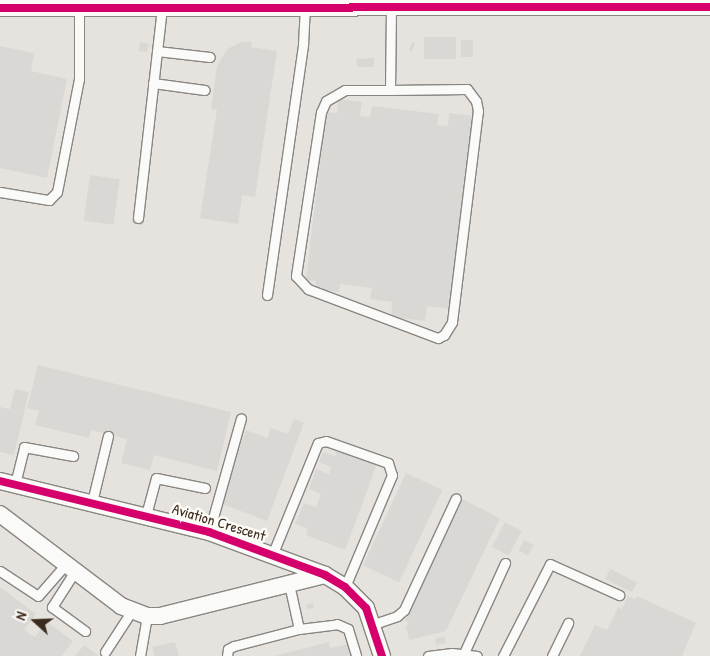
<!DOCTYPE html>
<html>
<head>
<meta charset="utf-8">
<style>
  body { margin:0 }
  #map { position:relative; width:710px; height:656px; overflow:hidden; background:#f4f3ef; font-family:"Patrick Hand",sans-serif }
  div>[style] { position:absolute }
  .built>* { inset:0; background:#e6e3de; transform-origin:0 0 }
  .building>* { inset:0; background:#d9d8d5; transform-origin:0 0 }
  .roads { filter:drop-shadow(1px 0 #898681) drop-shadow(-1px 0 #898681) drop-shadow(0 1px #898681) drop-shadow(0 -1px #898681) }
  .service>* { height:9px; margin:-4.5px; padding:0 4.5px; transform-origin:4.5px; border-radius:4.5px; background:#fafaf8 }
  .minor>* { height:16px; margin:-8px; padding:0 8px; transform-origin:8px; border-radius:8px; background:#fafaf8 }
  .cycleway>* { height:8px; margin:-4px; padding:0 4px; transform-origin:4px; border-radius:4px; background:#d6006c }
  span { translate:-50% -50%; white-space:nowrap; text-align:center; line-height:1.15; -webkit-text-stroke:5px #fdfcf7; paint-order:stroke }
  .street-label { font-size:15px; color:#3b2a1e }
  .north { position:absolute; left:10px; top:596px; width:50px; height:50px; -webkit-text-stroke:4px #fdfcf7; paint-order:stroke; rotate:290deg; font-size:14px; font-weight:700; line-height:20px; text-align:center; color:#3b2a1e }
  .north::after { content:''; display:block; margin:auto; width:18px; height:22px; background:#3b2a1e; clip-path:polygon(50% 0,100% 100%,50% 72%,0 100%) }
</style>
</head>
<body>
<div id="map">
  <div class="built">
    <i style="left:0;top:0;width:710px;height:656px"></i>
  </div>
  <div class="building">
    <i style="left:424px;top:37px;width:32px;height:22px"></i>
    <i style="left:461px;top:40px;width:12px;height:17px"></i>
    <i style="clip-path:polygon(140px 42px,149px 44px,147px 52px,139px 51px)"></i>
    <i style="clip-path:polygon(241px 42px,252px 42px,251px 47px,277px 51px,255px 197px,242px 195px,238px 224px,200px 218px,217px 110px,211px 109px,217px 66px,227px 49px)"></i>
    <i style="left:412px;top:42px;width:3px;height:9px;rotate:18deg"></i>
    <i style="clip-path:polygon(0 46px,34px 53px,31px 71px,67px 79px,47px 178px,0 168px)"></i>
    <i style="clip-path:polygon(374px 58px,374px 67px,357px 67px,356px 59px)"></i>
    <i style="clip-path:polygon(338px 99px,362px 102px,360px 116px,370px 117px,372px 106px,439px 114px,437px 125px,448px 126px,449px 113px,473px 116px,450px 309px,427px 306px,425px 321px,391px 317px,392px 302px,370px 299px,372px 288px,340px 284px,339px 292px,315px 289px,316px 281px,306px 280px,326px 112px,337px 113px)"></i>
    <i style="left:90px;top:175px;width:30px;height:46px;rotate:8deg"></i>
    <i style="clip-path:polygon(38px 365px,231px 412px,217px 471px,154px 455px,150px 470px,121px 463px,127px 439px,91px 430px,89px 438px,35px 425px,39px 411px,27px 408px)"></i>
    <i style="clip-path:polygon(15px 389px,29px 392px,14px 455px,0 452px,0 407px,10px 409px)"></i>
    <i style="clip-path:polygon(294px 419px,304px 423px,267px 521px,222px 504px,229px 484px,226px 483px,246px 430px,267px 438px,271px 428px,288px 434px)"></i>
    <i style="clip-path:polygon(338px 449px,377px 464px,345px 550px,306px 535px,308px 529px,295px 524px,304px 503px,316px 507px,321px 494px,309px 489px,316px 469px,329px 474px,331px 467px,319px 462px,323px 452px,335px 456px)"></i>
    <i style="left:406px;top:473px;width:40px;height:102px;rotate:25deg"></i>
    <i style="clip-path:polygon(462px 499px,500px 518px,446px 631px,409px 640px,406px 627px,409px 623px,405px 621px)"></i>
    <i style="left:505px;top:522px;width:19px;height:28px;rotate:28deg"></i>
    <i style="left:524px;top:540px;width:11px;height:12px;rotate:27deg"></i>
    <i style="left:610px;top:569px;width:30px;height:11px;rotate:26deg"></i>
    <i style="clip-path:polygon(0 587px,36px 614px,24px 630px,35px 637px,46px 621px,73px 641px,62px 656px,0 656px)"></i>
    <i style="clip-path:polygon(628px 596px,635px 599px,637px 596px,696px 623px,682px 656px,580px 656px,595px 625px,607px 630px,618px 607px,622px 609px)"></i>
    <i style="left:313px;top:603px;width:5px;height:7px;rotate:79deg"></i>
    <i style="clip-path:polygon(444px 636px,446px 643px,436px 645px,435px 639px)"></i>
    <i style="clip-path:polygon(175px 642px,179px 656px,155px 656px,152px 647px)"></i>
    <i style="clip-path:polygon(329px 642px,330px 648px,349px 644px,352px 656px,274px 656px)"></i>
    <i style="clip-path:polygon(84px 645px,99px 656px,75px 656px)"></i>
  </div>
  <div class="roads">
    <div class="service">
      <i style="left:157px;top:51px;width:53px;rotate:6.5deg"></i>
      <i style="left:153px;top:83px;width:52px;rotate:7.7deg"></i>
      <i style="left:390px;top:90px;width:45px;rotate:180deg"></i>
      <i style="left:345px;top:90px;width:22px;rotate:150deg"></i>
      <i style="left:326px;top:101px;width:12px;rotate:114deg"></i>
      <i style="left:321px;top:112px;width:166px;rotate:98.7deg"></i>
      <i style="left:296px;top:276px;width:18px;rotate:47deg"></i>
      <i style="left:308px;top:289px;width:139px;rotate:20.7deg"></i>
      <i style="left:438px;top:338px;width:7px;rotate:-27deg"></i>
      <i style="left:444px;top:335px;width:15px;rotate:-58deg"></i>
      <i style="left:452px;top:322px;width:213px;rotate:-83deg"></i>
      <i style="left:478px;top:111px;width:10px;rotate:-101deg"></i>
      <i style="left:476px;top:101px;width:15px;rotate:-127deg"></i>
      <i style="left:467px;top:89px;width:77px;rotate:179.3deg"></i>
      <i style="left:390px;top:90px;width:83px;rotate:-89.3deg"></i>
      <i style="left:0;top:192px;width:50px;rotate:9.3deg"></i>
      <i style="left:49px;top:200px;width:11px;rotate:-45deg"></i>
      <i style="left:57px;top:192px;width:115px;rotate:-79deg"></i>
      <i style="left:79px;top:79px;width:71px;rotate:-90deg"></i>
      <i style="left:138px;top:218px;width:211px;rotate:-83.5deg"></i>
      <i style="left:267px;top:295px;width:254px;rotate:-81.8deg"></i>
      <i style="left:303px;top:44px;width:37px;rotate:-87deg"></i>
      <i style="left:15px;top:484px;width:38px;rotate:-76deg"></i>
      <i style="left:24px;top:447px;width:50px;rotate:10.4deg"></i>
      <i style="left:92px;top:502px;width:68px;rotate:-76.4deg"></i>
      <i style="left:146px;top:515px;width:38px;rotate:-75deg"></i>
      <i style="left:156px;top:478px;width:50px;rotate:11.5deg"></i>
      <i style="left:209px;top:532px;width:118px;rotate:-74.3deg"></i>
      <i style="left:273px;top:553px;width:119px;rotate:-67.8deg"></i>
      <i style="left:318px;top:443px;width:8px;rotate:-14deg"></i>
      <i style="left:326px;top:441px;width:66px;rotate:19.5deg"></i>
      <i style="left:388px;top:463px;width:13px;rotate:72deg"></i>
      <i style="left:392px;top:475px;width:121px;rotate:112.8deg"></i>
      <i style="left:0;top:571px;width:45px;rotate:33.3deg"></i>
      <i style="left:38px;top:596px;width:43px;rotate:-48.8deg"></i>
      <i style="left:75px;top:571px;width:43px;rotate:122.6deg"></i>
      <i style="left:52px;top:607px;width:41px;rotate:36deg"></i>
      <i style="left:289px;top:584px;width:46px;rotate:77.5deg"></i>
      <i style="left:374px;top:624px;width:24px;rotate:-19deg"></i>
      <i style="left:397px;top:616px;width:9px;rotate:-41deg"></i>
      <i style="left:404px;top:610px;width:123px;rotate:-65.1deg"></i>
      <i style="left:105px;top:652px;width:48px;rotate:-57deg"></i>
      <i style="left:464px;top:653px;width:99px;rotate:-65.5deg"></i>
      <i style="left:140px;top:656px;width:41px;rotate:-80.1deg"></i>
      <i style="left:227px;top:656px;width:7px;rotate:-82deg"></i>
      <i style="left:228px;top:649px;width:7px;rotate:-27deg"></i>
      <i style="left:234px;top:646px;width:67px;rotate:-14.7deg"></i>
      <i style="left:299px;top:629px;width:38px;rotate:-7deg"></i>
      <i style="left:337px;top:624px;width:12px;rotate:24deg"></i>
      <i style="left:348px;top:629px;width:28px;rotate:73deg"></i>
      <i style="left:428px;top:656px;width:24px;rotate:-7deg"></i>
      <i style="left:452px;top:653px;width:25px;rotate:7deg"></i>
      <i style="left:503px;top:656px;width:103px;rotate:-62.9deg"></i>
      <i style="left:550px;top:564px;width:76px;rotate:24.2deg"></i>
      <i style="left:552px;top:656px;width:37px;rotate:-64deg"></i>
    </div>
    <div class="minor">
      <i style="left:0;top:8px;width:710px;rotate:-0.08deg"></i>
      <i style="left:0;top:481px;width:215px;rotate:13.7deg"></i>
      <i style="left:209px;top:532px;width:124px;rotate:20.3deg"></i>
      <i style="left:325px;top:575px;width:23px;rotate:31deg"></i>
      <i style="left:345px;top:587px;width:30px;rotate:45deg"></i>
      <i style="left:366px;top:608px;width:51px;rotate:71.6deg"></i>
      <i style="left:0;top:514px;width:152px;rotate:37.2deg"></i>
      <i style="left:121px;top:606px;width:28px;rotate:21deg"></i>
      <i style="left:147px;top:616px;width:13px"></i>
      <i style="left:160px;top:616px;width:170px;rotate:-14deg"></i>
    </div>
  </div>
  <div class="cycleway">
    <i style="left:0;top:8px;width:710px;rotate:-0.08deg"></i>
    <i style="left:0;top:481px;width:215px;rotate:13.7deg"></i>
    <i style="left:209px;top:532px;width:124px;rotate:20.3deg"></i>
    <i style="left:325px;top:575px;width:23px;rotate:31deg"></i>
    <i style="left:345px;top:587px;width:30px;rotate:45deg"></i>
    <i style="left:366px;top:608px;width:51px;rotate:71.6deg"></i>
  </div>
  <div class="street-label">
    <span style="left:219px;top:522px;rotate:17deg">Aviation Crescent</span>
  </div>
  <div class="north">N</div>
</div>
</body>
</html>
